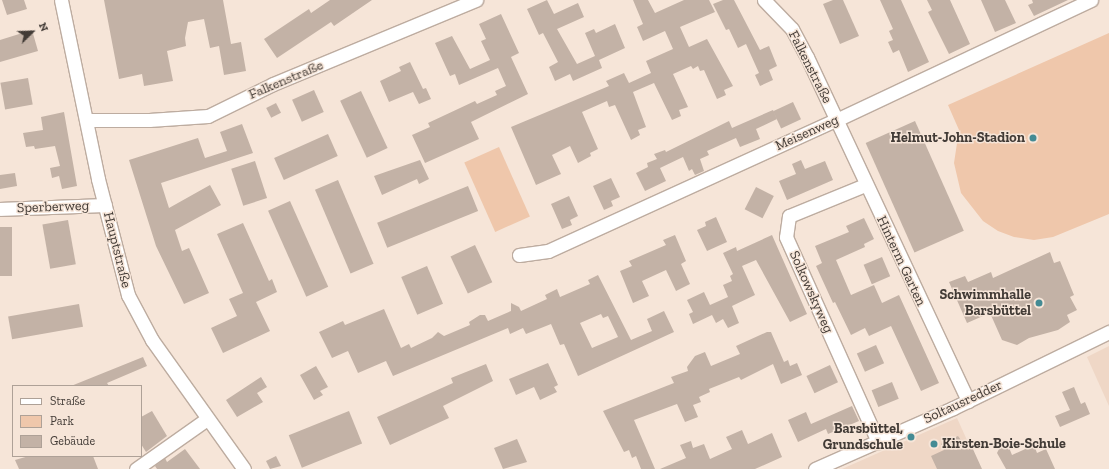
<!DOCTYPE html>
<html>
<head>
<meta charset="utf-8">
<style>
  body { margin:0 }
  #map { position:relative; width:1109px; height:469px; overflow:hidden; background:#f6e5d8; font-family:"Zilla Slab",serif }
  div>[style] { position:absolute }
  .built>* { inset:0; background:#efd7c6 }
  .green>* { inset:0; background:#efc7ab; transform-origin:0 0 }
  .building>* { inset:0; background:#c3b2a6; transform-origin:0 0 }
  .roads { filter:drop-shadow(1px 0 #bdaca0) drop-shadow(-1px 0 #bdaca0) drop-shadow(0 1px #bdaca0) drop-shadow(0 -1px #bdaca0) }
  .minor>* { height:13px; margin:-6.5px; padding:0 6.5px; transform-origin:6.5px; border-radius:6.5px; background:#fff }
  .dots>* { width:11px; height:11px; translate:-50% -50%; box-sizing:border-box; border:2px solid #f6e5d8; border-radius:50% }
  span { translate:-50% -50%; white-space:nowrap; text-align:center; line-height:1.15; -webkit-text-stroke:3px #f6e5d8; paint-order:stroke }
  .street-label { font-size:14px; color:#423b36 }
  .poi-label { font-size:14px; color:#423b36; font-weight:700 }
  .right { translate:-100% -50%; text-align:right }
  .left { translate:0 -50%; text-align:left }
  .legend { position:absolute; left:12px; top:385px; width:130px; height:72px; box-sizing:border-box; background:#f6e5d8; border:1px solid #aea197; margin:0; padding:5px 7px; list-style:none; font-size:12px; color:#423b36 }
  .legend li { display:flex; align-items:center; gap:8px; height:20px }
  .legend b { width:20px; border:1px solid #aea197 }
  .north { position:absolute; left:12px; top:12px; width:40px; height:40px; -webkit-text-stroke:3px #f6e5d8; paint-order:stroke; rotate:67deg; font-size:11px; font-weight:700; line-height:16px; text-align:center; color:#423b36 }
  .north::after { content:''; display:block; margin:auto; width:14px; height:18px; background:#423b36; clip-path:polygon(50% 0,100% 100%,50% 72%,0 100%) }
</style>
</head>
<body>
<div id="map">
  <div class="built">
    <i style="clip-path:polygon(1109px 346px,1109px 406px,1087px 357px)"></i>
    <i style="clip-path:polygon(957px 418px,980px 469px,842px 469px)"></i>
  </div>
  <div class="green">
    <i style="clip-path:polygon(1109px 33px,1109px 214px,1053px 237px,1034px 240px,1014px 237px,998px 231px,983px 221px,961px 193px,954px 163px,959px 130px,948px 105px)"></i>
    <i style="left:499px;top:147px;width:76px;height:38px;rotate:66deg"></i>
  </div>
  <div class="building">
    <i style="clip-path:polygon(2px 0,24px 0,27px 9px,7px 15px)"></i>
    <i style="clip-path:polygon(104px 0,223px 0,231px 44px,241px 42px,246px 71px,224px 75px,219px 46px,210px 48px,204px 19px,188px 22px,185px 38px,186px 46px,167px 51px,173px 81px,144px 86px,142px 74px,119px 79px)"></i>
    <i style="clip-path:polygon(330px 0,372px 0,334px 26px,331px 22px,277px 58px,264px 39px,309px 9px,311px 13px)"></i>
    <i style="clip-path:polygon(547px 0,554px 14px,578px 3px,584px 17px,557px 29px,577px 64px,595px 56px,585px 33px,594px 29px,596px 33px,615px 24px,625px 48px,599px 60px,602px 68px,573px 81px,570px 74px,555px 81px,549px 67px,558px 62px,543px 33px,539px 35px,527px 9px)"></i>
    <i style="clip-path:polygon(633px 0,648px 0,655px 13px,684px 0,709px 0,715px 12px,680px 27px,689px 47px,707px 39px,733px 86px,724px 90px,726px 95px,717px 99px,704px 70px,700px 71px,698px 66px,693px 69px,691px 66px,673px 74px,688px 107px,679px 110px,681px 116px,672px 120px,654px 83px,633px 92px,646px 127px,638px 130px,640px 135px,631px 140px,615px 105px,609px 107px,607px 101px,582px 112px,598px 149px,590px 153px,591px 156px,578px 163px,570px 146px,552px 155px,561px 174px,536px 185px,511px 127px,609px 86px,606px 81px,624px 73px,629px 83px,651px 73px,646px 61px,673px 49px,665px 31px,643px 41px,637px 27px,643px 24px)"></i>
    <i style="clip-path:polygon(723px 0,734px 0,760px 50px,769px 46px,777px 66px,769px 70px,773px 80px,760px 86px,755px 75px,759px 73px,746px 44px,738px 48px,729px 29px,726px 30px,713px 4px)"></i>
    <i style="clip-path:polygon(833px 0,843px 0,859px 36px,840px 44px,823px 4px)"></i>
    <i style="clip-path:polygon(880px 0,901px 0,929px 62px,908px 72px,899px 50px,893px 53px,888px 42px,893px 40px,889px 31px,893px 29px)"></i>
    <i style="clip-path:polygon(927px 0,950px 0,970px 44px,949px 54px,928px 12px,932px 10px)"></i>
    <i style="clip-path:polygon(981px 0,1005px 0,1016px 23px,995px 32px)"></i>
    <i style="clip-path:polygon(1032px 0,1068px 0,1034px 16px,1028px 5px,1033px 3px)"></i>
    <i style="clip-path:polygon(501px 14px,519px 53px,511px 57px,528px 94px,471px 122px,479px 139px,425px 163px,412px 135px,430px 127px,428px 123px,475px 101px,477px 104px,497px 95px,495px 91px,506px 86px,498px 68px,459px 85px,455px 74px,450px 76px,435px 43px,452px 36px,470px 69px,490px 60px,481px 41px,486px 39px,479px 24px)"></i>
    <i style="clip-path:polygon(32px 30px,38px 51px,0 62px,0 40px)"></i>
    <i style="clip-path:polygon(410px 62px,423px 89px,426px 88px,431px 99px,419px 104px,413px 92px,389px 102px,380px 81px,401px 71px,399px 67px)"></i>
    <i style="left:28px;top:78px;width:27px;height:28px;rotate:80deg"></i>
    <i style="left:314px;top:90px;width:24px;height:24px;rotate:66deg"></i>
    <i style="left:361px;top:91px;width:63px;height:23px;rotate:65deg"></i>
    <i style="left:793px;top:102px;width:19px;height:22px;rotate:65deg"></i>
    <i style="left:276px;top:103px;width:11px;height:11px;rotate:63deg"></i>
    <i style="clip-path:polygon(773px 110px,777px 119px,756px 129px,760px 139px,740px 147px,736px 138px,707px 151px,709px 155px,700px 159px,704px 171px,695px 175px,692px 169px,689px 171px,683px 157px,660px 168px,666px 181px,645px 191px,636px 173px,648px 167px,647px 163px,657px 159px,654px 154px,665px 150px,666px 152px,729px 121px,732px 128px)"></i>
    <i style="clip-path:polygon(64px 112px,77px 186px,62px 189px,59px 176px,52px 178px,50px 168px,60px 166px,55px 146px,35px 149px,34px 146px,26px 147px,23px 133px,43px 130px,41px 117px)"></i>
    <i style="left:915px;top:121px;width:120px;height:54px;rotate:66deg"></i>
    <i style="clip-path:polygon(242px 124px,253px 153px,161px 183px,169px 208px,210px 185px,221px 205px,175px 230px,182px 251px,189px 248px,209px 293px,184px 304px,156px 246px,129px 160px,198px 138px,205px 158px,227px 151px,220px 132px)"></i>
    <i style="left:328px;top:134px;width:24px;height:59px;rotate:66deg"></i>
    <i style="clip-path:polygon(420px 160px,429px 179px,419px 184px,417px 179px,382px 195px,374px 176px)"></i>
    <i style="clip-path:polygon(801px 160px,805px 169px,825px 161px,833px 180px,787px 200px,779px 181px,796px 174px,792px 164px)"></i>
    <i style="left:255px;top:161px;width:39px;height:25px;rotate:72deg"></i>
    <i style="clip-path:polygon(15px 173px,17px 186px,0 189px,0 175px)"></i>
    <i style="clip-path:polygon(611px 178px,620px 197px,611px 201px,613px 206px,604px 210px,593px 186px)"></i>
    <i style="left:338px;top:180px;width:91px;height:25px;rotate:67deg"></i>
    <i style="left:468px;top:186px;width:27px;height:98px;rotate:68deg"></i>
    <i style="left:756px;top:187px;width:20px;height:25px;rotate:27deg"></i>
    <i style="clip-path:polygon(569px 196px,578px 216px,570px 220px,572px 225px,562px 229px,551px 204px)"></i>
    <i style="left:290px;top:201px;width:94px;height:24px;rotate:66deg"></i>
    <i style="clip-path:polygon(716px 217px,727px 242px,707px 251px,697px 230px,706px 226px,705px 222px)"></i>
    <i style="clip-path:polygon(864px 218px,874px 239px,864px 244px,865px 247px,836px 260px,851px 295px,874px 285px,882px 303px,899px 295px,939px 383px,921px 391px,891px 326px,869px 336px,865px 328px,851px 335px,835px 302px,833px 303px,816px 266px,822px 263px,815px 246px,849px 232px,846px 226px)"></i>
    <i style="left:68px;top:220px;width:45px;height:26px;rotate:80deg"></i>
    <i style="clip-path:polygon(243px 223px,269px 281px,272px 279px,277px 292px,256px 302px,270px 331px,223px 353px,211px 328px,237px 316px,229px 299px,243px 293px,217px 234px)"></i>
    <i style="left:0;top:227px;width:12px;height:49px"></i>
    <i style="clip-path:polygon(675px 235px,686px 261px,681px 264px,690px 284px,676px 291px,666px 270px,642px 281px,649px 296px,633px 303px,620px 271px,632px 266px,629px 261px,666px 245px,663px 240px)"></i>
    <i style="clip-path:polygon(772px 235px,807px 314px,790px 322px,756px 260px,742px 266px,755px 295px,732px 306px,739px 323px,728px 328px,723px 319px,716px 323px,712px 315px,693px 324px,689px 314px,693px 312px,687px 300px,704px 292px,710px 305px,728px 297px,723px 285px,732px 281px,730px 276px,733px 274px,723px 253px,736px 247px,737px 251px)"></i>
    <i style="left:475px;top:245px;width:41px;height:27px;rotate:65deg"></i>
    <i style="clip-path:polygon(1050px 252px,1054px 263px,1060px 261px,1074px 295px,1070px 297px,1077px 310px,1067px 315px,1070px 322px,1058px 330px,1029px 338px,1017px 345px,1002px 340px,990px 313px,967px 323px,949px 282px,965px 276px,968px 282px,991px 272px,993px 278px)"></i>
    <i style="left:882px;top:257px;width:21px;height:20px;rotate:67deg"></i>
    <i style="left:427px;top:266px;width:41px;height:28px;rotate:67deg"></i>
    <i style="clip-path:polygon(evenodd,598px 275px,631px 340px,652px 331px,647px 319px,664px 311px,674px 332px,578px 376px,564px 344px,560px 345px,551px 324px,526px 334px,523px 328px,510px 334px,508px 328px,393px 376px,386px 361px,358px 373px,348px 351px,332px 358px,319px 332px,343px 321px,345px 325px,384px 309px,401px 348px,409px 344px,411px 348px,432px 338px,438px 332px,444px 336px,470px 325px,469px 322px,480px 315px,485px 315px,488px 321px,511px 311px,511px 303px,519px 307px,521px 311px,547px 299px,545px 295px,557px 289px,560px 297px,590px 284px,588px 280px,598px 275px,601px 314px,603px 318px,608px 316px,618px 337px,592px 348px,580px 323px,601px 314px)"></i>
    <i style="left:79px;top:304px;width:23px;height:72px;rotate:80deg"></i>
    <i style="clip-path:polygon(767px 332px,771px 332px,784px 362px,788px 360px,790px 366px,797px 363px,802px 375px,781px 384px,773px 364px,741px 380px,739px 377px,709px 389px,710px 392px,699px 397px,701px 402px,693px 405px,698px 417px,685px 422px,677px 404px,634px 420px,655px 469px,641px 469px,636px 456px,632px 458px,629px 450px,624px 452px,603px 411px,674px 383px,671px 377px,688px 371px,687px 367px,695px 356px,705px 352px,711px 366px,740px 354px,736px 346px)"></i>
    <i style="left:876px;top:345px;width:20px;height:21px;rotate:66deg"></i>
    <i style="clip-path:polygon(143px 357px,147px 366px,107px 383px,109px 386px,71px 386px)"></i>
    <i style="clip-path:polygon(548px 363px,558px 385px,554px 387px,557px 392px,540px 400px,534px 387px,516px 395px,509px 379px)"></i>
    <i style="clip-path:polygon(486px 364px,493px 381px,443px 406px,449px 418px,390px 445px,377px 417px,453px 383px,451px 378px)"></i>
    <i style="left:830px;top:365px;width:19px;height:26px;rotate:65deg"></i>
    <i style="clip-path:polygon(316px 366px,328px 387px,320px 391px,323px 395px,314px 400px,300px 375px)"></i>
    <i style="clip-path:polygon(261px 377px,267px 387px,257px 393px,263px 402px,237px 417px,226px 400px)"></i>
    <i style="left:892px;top:382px;width:18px;height:22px;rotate:68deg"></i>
    <i style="clip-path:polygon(1074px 387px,1081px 404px,1085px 402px,1090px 414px,1060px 427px,1055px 416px,1070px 410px,1062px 392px)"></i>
    <i style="clip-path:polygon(852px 406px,859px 421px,828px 434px,826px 429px,798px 442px,788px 420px,806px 412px,811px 424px)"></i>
    <i style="clip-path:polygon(152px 411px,167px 436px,146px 452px,141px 444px,141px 417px)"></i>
    <i style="left:349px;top:411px;width:35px;height:65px;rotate:68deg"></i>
    <i style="clip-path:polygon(742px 430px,748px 444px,772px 433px,782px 457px,755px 469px,660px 469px,686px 458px,680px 445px,691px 441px,693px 448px,704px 444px,710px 459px,732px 449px,726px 437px)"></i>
    <i style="clip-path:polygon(958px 436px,968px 450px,972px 447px,982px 469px,937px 469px,931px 456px,944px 450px,941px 444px)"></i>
    <i style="clip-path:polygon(517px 439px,527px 462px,503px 469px,494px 448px)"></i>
    <i style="clip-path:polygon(1008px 445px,1012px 455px,1034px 445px,1037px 453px,1046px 449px,1055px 469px,1006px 469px,997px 453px,999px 449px)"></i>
    <i style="clip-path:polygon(185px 449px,200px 469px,157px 469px,155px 466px,165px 458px,167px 462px)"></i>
    <i style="clip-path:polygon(29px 456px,93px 456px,98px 469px,19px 469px,15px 460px)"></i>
    <i style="clip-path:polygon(276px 456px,281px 466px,270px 469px,266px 461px)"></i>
  </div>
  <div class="roads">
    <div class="minor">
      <i style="left:61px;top:0;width:183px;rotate:78.3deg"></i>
      <i style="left:98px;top:179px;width:120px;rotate:75.5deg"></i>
      <i style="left:128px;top:295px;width:51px;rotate:61.9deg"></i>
      <i style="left:152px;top:340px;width:158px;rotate:54.5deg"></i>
      <i style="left:764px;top:0;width:40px;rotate:46deg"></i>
      <i style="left:792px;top:29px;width:32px;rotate:62deg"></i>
      <i style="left:807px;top:57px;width:380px;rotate:64.9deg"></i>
      <i style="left:87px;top:120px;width:62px"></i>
      <i style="left:149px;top:120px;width:59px;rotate:-3.9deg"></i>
      <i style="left:208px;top:116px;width:72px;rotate:-26.2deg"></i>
      <i style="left:273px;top:84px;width:220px;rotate:-22.5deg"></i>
      <i style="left:865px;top:185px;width:82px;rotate:157.8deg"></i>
      <i style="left:789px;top:216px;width:21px;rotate:98deg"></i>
      <i style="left:786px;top:237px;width:225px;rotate:65.8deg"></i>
      <i style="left:0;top:209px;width:105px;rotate:-2.2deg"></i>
      <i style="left:519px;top:255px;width:29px;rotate:-8deg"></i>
      <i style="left:548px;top:251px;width:316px;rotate:-24.5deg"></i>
      <i style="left:836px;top:120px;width:282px;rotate:-25.2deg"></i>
      <i style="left:136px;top:469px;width:87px;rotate:-35.2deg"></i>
      <i style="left:815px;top:469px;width:151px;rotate:-23.8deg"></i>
      <i style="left:953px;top:408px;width:174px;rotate:-26deg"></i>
    </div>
  </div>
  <div class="dots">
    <i style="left:1033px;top:138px;background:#448b94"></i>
    <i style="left:1039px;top:303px;background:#448b94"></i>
    <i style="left:911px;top:437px;background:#448b94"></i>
    <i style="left:934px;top:444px;background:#448b94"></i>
  </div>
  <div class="street-label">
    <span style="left:810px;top:67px;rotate:63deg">Falkenstraße</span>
    <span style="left:286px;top:80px;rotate:-23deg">Falkenstraße</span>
    <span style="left:807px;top:133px;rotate:-24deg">Meisenweg</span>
    <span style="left:53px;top:207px;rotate:-2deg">Sperberweg</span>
    <span style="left:117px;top:250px;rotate:76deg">Hauptstraße</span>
    <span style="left:901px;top:261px;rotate:65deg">Hinterm Garten</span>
    <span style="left:811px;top:292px;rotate:66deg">Solkowskyweg</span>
    <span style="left:963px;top:402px;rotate:-25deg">Soltausredder</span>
  </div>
  <div class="poi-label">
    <span class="right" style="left:1025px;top:138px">Helmut-John-Stadion</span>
    <span class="right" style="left:1031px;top:303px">Schwimmhalle<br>Barsbüttel</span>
    <span class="right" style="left:903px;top:437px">Barsbüttel,<br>Grundschule</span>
    <span class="left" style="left:942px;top:444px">Kirsten-Boie-Schule</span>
  </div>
  <ul class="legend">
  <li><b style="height:5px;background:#fff"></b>Straße</li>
  <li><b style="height:11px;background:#efc7ab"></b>Park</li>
  <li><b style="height:11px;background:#c3b2a6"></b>Gebäude</li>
  </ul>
  <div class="north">N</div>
</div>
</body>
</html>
